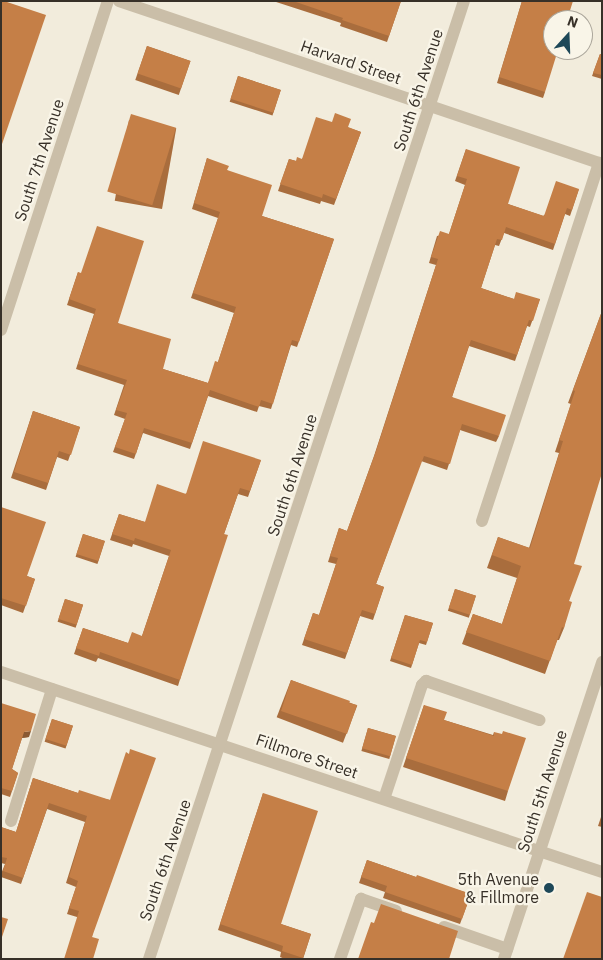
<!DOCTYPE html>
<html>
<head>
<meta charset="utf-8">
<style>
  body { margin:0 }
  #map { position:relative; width:603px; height:960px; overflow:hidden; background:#f2ecdc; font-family:"IBM Plex Sans",sans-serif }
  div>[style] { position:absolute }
  .minor>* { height:12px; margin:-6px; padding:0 6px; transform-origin:6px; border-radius:6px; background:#cabea8 }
  .wall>* { inset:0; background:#a96d3d; transform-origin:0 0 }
  .shaded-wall>* { inset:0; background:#8a5932 }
  .building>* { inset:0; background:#c57f47; transform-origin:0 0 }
  .dots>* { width:14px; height:14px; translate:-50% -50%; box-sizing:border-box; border:2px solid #f9f5e8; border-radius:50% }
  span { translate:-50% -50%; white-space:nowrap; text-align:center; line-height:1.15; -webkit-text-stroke:4.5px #f9f5e8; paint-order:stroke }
  .street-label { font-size:16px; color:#373028 }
  .poi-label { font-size:16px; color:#373028 }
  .right { translate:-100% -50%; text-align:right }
  .frame { position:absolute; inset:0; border:2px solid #373028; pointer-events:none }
  .north { position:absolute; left:543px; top:10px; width:50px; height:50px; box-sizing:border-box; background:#f9f5e8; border:1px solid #aba69b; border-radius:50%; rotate:20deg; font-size:14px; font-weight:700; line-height:20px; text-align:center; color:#373028 }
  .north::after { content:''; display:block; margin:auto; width:18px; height:22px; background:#1e4858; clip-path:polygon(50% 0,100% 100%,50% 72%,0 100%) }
</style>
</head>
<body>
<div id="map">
  <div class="minor">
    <i style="left:119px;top:1px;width:510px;rotate:18.65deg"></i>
    <i style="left:1px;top:330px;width:346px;rotate:-72deg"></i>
    <i style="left:482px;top:521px;width:377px;rotate:-71.9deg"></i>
    <i style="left:1px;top:672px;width:633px;rotate:18.41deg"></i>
    <i style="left:384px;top:799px;width:120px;rotate:-71.6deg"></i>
    <i style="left:422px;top:685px;width:6px;rotate:-45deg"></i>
    <i style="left:426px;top:681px;width:120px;rotate:19deg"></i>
    <i style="left:11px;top:821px;width:138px;rotate:-72.7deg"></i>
    <i style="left:444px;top:927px;width:67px;rotate:19.2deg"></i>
    <i style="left:149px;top:959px;width:1008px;rotate:-71.8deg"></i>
    <i style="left:340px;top:959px;width:64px;rotate:-70.7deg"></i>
    <i style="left:361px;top:899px;width:37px;rotate:19deg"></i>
    <i style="left:504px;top:959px;width:313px;rotate:-71.7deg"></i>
  </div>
  <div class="wall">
    <i style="clip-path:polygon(273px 1px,401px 1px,387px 42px,340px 26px,341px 23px)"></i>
    <i style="clip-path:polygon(522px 1px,545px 92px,543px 98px,497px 83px)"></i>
    <i style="left:147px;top:46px;width:46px;height:36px;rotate:19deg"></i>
    <i style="clip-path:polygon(600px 54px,602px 55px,602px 79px,592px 76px)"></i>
    <i style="left:238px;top:76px;width:45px;height:27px;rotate:18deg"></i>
    <i style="left:129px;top:120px;width:48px;height:82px;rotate:10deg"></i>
    <i style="clip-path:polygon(332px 122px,361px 132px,334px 205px,321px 201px,320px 204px,278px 191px,289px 159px,296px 161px,302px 159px)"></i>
    <i style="clip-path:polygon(466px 149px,508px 204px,543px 216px,579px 189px,570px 216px,565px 214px,553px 250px,504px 233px,499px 246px,495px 245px,481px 288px,514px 299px,540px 299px,530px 327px,527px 326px,515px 361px,469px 346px,452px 397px,499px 436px,496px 442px,460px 430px,447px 470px,421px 461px,376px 584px,384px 587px,373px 620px,360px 616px,345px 659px,302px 645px,313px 613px,319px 615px,336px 564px,328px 562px,339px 528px,347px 531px,374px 456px,436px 265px,429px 263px,437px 236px,449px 234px,465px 185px,455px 181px)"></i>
    <i style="clip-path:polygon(207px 158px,227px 170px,262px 216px,334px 239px,297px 347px,291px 345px,271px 409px,259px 406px,257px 412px,208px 396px,190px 449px,143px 433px,134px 459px,113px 452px,125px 419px,114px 415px,124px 385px,76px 369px,94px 314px,67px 305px,78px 272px,118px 323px,163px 369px,208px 383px,218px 362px,234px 313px,191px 298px,218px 218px,192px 209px)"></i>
    <i style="clip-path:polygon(602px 311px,569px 601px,564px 628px,559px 640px,557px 640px,545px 674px,462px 644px,473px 614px,502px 624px,517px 578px,487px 568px,498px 537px,529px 548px,559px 453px,555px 452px,571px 404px,568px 403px)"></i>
    <i style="clip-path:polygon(33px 411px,80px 427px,68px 461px,57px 457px,46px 490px,11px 478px)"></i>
    <i style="clip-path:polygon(261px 460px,248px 497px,238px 494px,224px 534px,178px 686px,98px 658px,96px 662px,74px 654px,83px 628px,128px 643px,142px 636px,169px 556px,133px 544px,132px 547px,110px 540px,119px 514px,145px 522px,185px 494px)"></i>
    <i style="clip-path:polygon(1px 507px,27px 576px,35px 579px,23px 613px,1px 605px)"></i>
    <i style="left:83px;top:534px;width:23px;height:24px;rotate:18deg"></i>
    <i style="left:455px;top:589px;width:22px;height:23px;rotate:18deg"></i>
    <i style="left:65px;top:599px;width:19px;height:24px;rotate:18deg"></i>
    <i style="clip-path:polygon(405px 615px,433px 623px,426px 645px,419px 643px,411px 668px,390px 661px)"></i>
    <i style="left:291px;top:680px;width:71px;height:40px;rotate:21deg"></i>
    <i style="clip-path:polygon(1px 703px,29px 737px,22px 738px,12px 769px,18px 773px,10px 797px,1px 794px)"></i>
    <i style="clip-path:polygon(424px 705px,444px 720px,493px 735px,494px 732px,508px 791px,505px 801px,403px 767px)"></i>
    <i style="left:52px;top:719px;width:22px;height:24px;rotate:18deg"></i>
    <i style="left:368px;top:728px;width:29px;height:24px;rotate:16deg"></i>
    <i style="clip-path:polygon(33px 778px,78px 793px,110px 800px,92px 937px,93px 959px,77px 917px,67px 914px,76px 887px,66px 883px,85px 822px,47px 809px,21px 884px,1px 877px,1px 874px,5px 864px,1px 863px,1px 827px,16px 832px)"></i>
    <i style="clip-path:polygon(263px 793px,281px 924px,311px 934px,303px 959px,285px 959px,280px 957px,281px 952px,218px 930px)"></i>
    <i style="clip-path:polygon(602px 814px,602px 827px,598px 826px)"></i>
    <i style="clip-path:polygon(367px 860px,416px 877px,471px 894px,460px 924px,383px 898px,385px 892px,359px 883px)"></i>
  </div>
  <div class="shaded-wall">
    <i style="clip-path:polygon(31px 731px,29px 737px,22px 738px,24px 732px)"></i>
  </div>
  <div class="building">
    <i style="clip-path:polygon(1px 1px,4px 1px,46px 15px,1px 147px)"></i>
    <i style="clip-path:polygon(293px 1px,401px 1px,389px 36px,342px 20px,343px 18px)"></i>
    <i style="clip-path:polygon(522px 1px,573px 1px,567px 20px,553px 20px,553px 50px,558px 50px,545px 92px,499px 77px)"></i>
    <i style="left:147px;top:46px;width:46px;height:29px;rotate:19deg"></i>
    <i style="clip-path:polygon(600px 54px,602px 55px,602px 75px,593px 73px)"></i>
    <i style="left:238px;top:76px;width:45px;height:24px;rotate:18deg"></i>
    <i style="clip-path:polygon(335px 113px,351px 119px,348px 127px,361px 132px,336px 199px,323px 194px,322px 198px,280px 184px,289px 159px,296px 161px,297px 157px,302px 159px,316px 117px,332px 122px)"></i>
    <i style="left:131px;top:114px;width:47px;height:81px;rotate:17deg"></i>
    <i style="clip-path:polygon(466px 149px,520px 167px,508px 204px,544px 216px,556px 181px,579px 189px,572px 210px,567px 208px,555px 244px,506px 227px,502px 240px,497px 239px,481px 288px,514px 299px,516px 292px,540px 299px,533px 321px,529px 320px,517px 355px,471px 340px,452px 397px,506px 415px,499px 436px,462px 424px,450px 464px,424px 456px,376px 584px,384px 587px,375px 614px,362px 610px,347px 653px,304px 639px,313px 613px,319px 615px,338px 558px,330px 556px,339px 528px,347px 531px,376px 451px,438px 259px,431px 257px,440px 231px,449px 234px,467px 179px,457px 176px)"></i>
    <i style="clip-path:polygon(207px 158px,229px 166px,227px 170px,272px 185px,262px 216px,334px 239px,299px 342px,292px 340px,273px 404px,261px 400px,259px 407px,210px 390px,192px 443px,144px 428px,136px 454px,115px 447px,127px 413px,116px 410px,127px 380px,78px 364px,96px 309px,69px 299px,78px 272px,81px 273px,97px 226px,144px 241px,118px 323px,171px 339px,163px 369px,208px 383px,215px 361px,218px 362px,236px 307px,193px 293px,220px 212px,194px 203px)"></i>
    <i style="clip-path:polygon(602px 311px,602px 460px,601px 463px,602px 463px,602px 473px,574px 564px,582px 566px,569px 601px,572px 602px,564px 628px,562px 627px,550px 661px,466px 632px,473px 614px,502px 624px,521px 566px,492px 555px,498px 537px,530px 548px,563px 441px,559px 440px,575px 391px,573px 390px)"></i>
    <i style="clip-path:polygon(33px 411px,80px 427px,71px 455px,59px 451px,48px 483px,14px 472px)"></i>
    <i style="clip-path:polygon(203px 441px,261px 460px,250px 491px,240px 488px,224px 534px,228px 535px,180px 680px,100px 652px,99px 656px,76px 648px,83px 628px,128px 643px,132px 632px,142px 636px,171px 550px,135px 538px,134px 541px,112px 534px,119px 514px,145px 522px,157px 484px,186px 494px)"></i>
    <i style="clip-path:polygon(1px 507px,46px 522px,27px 576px,35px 579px,26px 606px,1px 598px)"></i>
    <i style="left:83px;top:534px;width:23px;height:21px;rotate:18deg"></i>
    <i style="left:455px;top:589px;width:22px;height:20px;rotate:18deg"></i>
    <i style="left:65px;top:599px;width:19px;height:21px;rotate:18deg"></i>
    <i style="clip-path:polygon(405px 615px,433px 623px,427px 642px,420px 640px,412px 665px,391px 658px)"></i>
    <i style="clip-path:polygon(291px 680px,350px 701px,349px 703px,357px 705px,347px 734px,281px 711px)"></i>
    <i style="clip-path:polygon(1px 703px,36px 714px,31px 731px,24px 732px,12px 769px,18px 773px,12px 791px,1px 788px)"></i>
    <i style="clip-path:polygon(424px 705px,447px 712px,444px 720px,494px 736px,494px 732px,502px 734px,503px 731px,526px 738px,508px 791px,406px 758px)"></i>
    <i style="left:52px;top:719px;width:22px;height:21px;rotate:18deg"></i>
    <i style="left:368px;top:728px;width:29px;height:21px;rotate:16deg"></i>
    <i style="clip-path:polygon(130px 749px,156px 758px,92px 937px,99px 939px,93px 959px,64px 959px,79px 911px,69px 908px,78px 881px,69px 877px,87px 816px,49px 803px,23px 878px,3px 871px,7px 858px,1px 857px,1px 827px,16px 832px,33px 778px,78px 793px,79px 790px,110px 800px,126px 752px,129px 754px)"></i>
    <i style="clip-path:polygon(263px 793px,318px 811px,281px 924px,311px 934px,303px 958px,282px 951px,283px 946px,220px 924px)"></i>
    <i style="clip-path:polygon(367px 860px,416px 877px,417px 875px,471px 894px,462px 919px,385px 892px,387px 886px,361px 877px)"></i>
    <i style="clip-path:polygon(587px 892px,602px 897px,602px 959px,563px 959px)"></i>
    <i style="clip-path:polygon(381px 904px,458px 931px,449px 959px,358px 959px,371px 922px,374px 923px)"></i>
    <i style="clip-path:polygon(1px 917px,8px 919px,1px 940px)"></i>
  </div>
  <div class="dots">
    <i style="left:549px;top:888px;background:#1e4858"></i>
  </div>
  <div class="street-label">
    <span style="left:351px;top:62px;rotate:19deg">Harvard Street</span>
    <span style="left:418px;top:90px;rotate:-72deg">South 6th Avenue</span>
    <span style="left:39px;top:160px;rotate:-72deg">South 7th Avenue</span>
    <span style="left:292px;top:475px;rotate:-72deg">South 6th Avenue</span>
    <span style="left:307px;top:756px;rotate:19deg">Fillmore Street</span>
    <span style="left:542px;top:791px;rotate:-72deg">South 5th Avenue</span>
    <span style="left:165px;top:860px;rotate:-71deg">South 6th Avenue</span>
  </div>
  <div class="poi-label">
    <span class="right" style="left:539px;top:888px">5th Avenue<br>&amp; Fillmore</span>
  </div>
  <div class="frame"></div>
  <div class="north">N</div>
</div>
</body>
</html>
